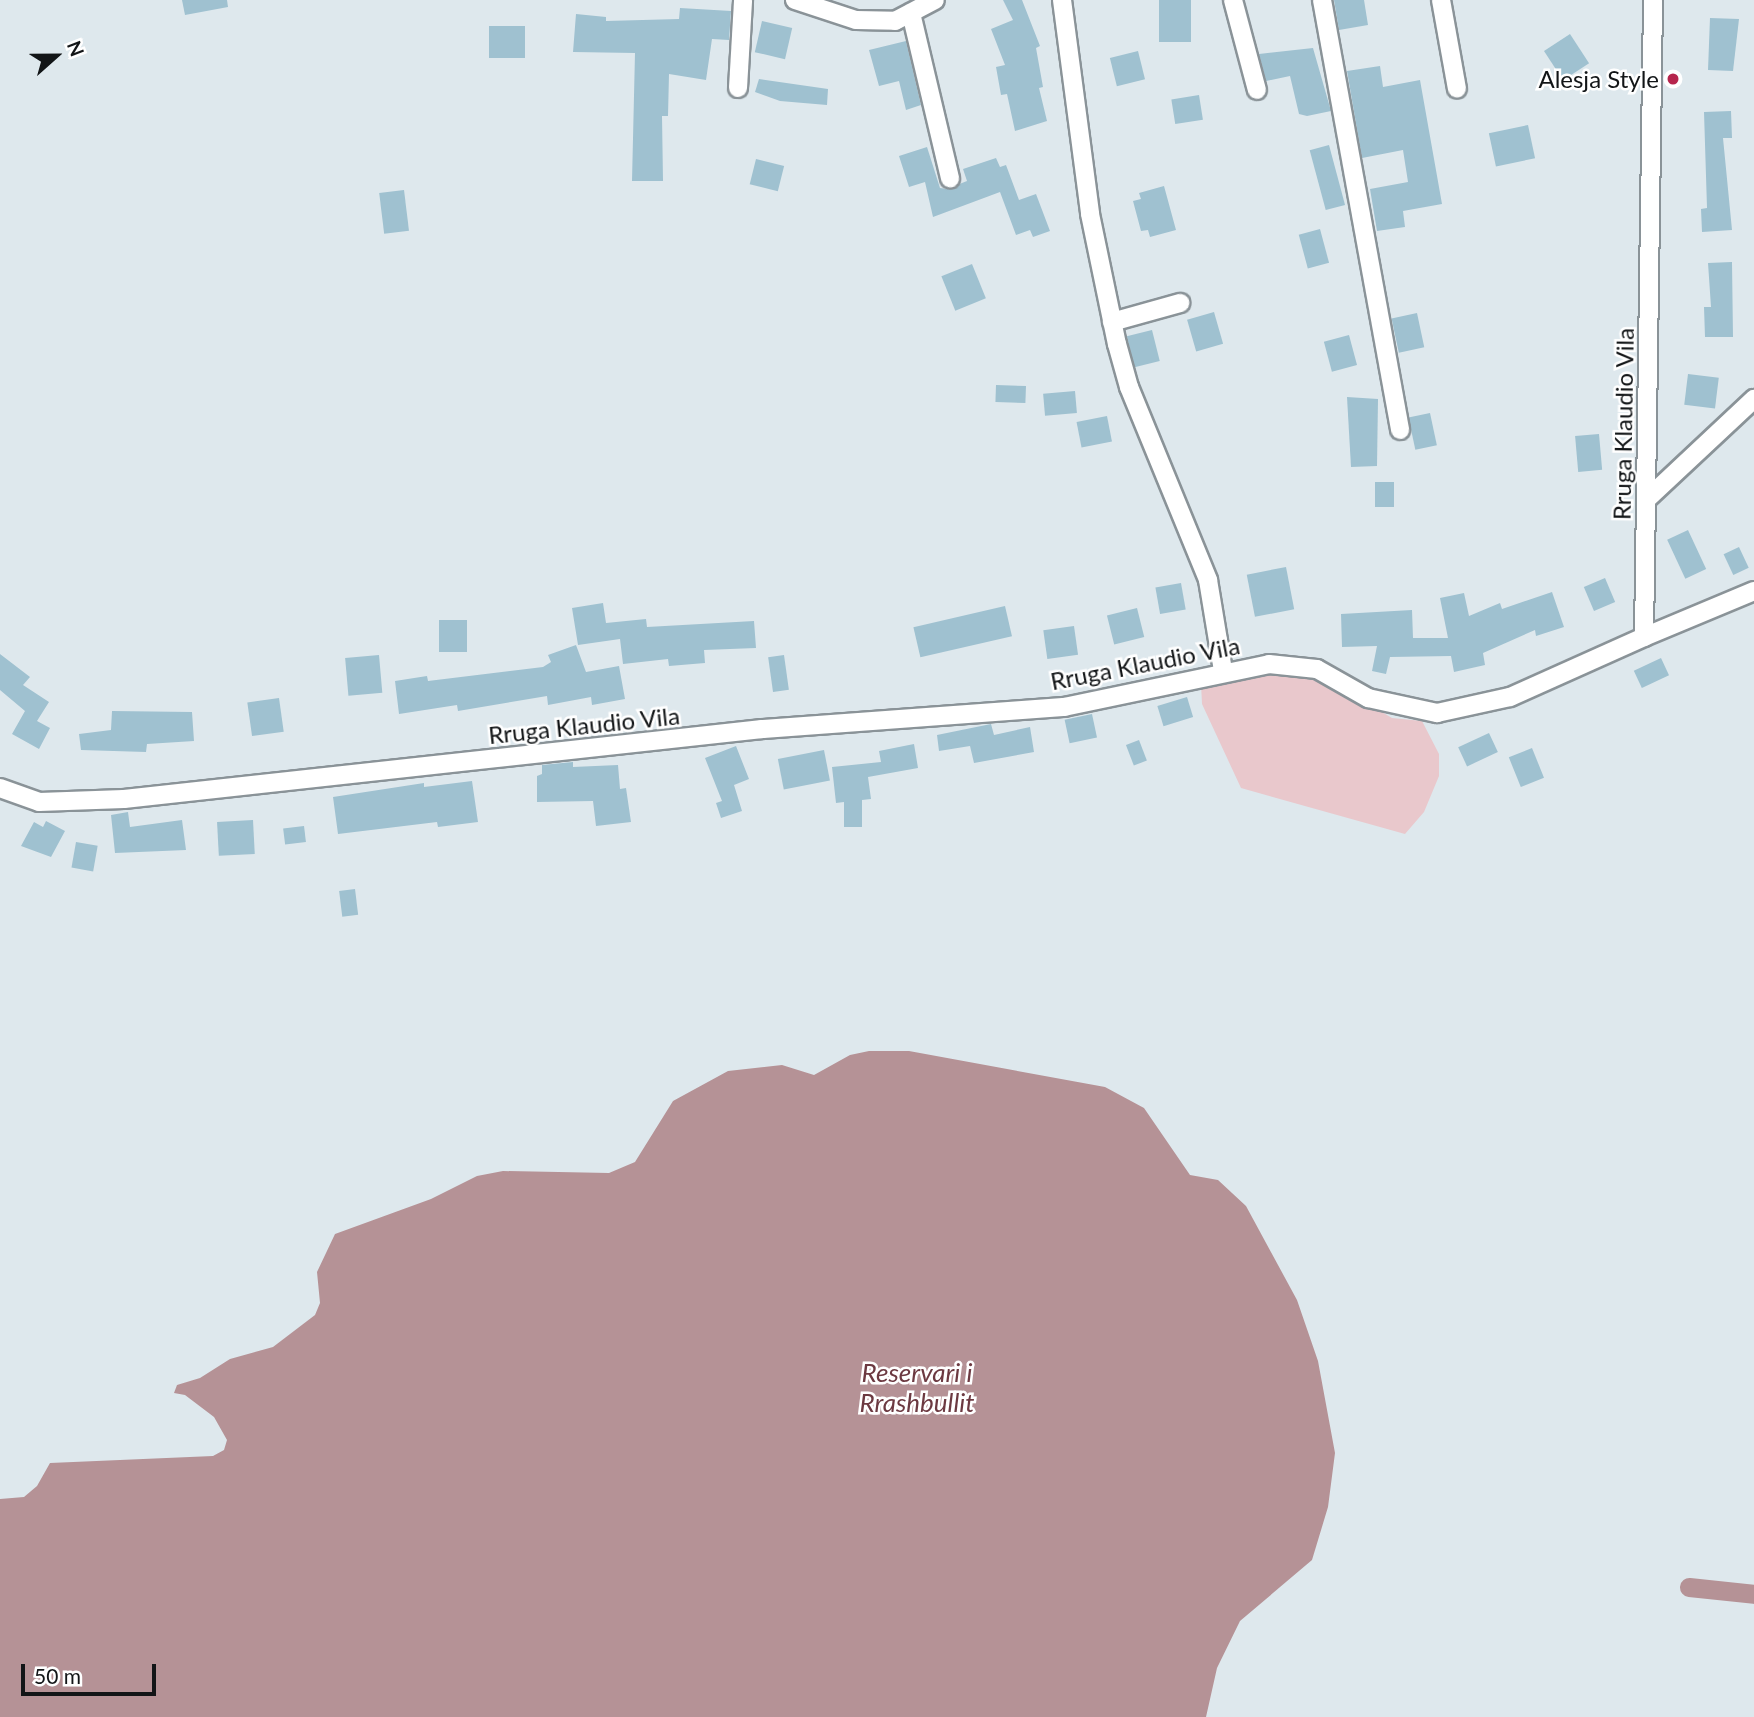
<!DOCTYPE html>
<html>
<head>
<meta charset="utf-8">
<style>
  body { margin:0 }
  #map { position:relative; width:1754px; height:1717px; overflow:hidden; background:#dee8ed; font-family:Lato,sans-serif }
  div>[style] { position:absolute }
  .green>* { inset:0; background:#e9c8cc }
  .water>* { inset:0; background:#b59296 }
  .canal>* { height:19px; margin:-9.5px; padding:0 9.5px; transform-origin:9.5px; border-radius:9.5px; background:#b59296 }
  .building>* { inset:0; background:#9fc1d0; transform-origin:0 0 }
  .roads { filter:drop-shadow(2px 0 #8a9398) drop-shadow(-2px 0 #8a9398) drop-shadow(0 2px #8a9398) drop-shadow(0 -2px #8a9398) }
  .minor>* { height:18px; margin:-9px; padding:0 9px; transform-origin:9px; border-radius:9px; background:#fff }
  .dots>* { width:19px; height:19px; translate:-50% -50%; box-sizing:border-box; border:4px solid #fff; border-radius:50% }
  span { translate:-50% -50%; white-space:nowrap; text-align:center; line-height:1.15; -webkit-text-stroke:5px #fff; paint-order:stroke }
  .poi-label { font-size:24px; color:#121517 }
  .right { translate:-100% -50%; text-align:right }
  .street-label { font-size:24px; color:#121517 }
  .water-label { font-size:26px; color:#6c3941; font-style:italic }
  .north { position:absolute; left:21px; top:21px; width:70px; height:70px; -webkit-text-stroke:5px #fff; paint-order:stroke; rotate:69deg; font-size:19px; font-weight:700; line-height:28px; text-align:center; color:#121517 }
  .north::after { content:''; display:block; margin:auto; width:24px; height:32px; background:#121517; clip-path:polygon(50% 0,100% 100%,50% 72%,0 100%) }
  .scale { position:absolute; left:21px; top:1664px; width:135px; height:32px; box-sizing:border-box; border:4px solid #121517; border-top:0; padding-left:9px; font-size:21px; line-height:24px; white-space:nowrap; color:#121517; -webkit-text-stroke:5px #fff; paint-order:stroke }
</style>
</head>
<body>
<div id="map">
  <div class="green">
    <i style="clip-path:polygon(1301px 664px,1392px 718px,1422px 721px,1439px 754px,1439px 776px,1424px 812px,1405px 834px,1241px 788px,1202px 704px,1201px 684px)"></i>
  </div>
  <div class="water">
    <i style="clip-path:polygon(869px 1051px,909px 1051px,1105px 1087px,1144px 1108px,1190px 1175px,1218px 1180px,1246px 1206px,1297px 1300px,1318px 1361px,1335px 1453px,1328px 1507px,1312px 1560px,1240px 1621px,1217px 1668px,1206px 1717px,0 1717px,0 1499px,24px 1497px,37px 1486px,50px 1463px,213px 1456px,224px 1450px,227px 1440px,214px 1417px,185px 1395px,174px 1393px,177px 1385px,200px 1378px,230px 1359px,273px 1347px,315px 1315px,320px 1303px,317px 1272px,335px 1234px,431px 1199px,477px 1176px,503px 1171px,609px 1173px,635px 1162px,673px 1101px,728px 1071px,782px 1065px,814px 1075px,850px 1055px)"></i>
  </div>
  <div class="canal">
    <i style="left:1689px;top:1587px;width:65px;rotate:6.1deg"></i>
  </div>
  <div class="building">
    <i style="clip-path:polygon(182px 0,227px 0,228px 7px,185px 15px)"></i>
    <i style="clip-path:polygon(1003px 0,1022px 0,1040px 46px,1036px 48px,1043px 87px,1039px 88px,1047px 121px,1015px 131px,1007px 94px,1001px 95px,996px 67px,1005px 65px,991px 29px,1013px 20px)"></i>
    <i style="left:1159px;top:0;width:32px;height:42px"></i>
    <i style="clip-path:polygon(1334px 0,1364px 0,1368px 25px,1339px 30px)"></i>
    <i style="clip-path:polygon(680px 8px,731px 11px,729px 40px,712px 39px,706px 80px,669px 74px,668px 116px,662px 116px,663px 181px,632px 181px,635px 53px,573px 52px,576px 14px,606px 17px,606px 21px,679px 19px)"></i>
    <i style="clip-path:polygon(1710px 18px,1739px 19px,1733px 71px,1708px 70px)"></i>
    <i style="left:762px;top:21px;width:31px;height:32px;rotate:13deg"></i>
    <i style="left:525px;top:26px;width:32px;height:36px;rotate:90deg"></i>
    <i style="left:1570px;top:34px;width:35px;height:31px;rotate:57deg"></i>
    <i style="clip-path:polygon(906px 41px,921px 105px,906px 110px,899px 81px,879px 86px,869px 50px)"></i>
    <i style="clip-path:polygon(1313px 48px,1331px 111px,1307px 116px,1299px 114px,1290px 76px,1266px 81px,1259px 54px)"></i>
    <i style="left:1138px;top:51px;width:29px;height:29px;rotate:76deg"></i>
    <i style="clip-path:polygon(1380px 66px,1383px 87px,1420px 80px,1442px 204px,1403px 211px,1405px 227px,1377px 231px,1370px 189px,1408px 182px,1403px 150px,1362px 158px,1347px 71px)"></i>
    <i style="clip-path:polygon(759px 79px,828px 89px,827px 105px,780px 101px,755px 92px)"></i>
    <i style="left:1199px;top:95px;width:25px;height:28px;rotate:81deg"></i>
    <i style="clip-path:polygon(1731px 111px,1732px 138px,1723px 138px,1732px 230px,1702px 232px,1701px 209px,1707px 208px,1704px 112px)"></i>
    <i style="left:1528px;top:125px;width:34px;height:40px;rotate:78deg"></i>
    <i style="left:1329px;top:145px;width:62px;height:20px;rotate:75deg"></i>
    <i style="clip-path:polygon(927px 147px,940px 188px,947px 189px,967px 181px,963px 169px,996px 158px,1000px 167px,1006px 165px,1019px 200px,1036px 194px,1050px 231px,1033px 237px,1030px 230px,1016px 235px,1000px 192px,933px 217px,925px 182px,909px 187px,899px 156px)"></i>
    <i style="left:756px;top:159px;width:29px;height:26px;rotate:14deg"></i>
    <i style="clip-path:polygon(1164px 186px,1176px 230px,1150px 237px,1148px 230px,1141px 231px,1133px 201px,1141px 199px,1139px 193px)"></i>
    <i style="left:404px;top:190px;width:41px;height:25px;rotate:83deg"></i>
    <i style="left:1320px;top:229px;width:35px;height:22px;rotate:75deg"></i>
    <i style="clip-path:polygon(1732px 262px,1733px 337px,1705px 337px,1704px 307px,1711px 307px,1708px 263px)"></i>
    <i style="left:972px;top:264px;width:37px;height:33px;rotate:68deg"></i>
    <i style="left:1214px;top:312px;width:33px;height:28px;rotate:74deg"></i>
    <i style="left:1417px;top:313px;width:35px;height:26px;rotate:78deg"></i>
    <i style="left:1152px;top:330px;width:32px;height:26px;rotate:76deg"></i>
    <i style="left:1349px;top:335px;width:31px;height:26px;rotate:75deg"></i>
    <i style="left:1688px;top:374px;width:31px;height:31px;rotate:7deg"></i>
    <i style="left:996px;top:385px;width:30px;height:17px;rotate:2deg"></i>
    <i style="left:1075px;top:391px;width:22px;height:32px;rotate:85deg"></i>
    <i style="clip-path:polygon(1347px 397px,1378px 399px,1377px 466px,1351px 467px)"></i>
    <i style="left:1430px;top:413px;width:33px;height:22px;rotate:78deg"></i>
    <i style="left:1107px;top:416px;width:26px;height:31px;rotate:79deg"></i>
    <i style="left:1599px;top:434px;width:36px;height:24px;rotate:85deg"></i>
    <i style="left:1375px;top:482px;width:19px;height:25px"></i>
    <i style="left:1688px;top:530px;width:43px;height:23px;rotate:65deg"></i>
    <i style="left:1739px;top:547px;width:23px;height:17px;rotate:65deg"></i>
    <i style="left:1286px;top:567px;width:43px;height:40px;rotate:79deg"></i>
    <i style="left:1605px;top:578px;width:26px;height:23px;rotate:67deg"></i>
    <i style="left:1181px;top:583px;width:27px;height:26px;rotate:80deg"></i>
    <i style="clip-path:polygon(1552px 592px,1564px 627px,1536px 636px,1535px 630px,1483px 653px,1485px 665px,1454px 672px,1451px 656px,1390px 657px,1386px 674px,1372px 671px,1377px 646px,1342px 647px,1341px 614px,1412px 610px,1413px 638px,1448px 638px,1440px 598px,1464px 593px,1469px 616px,1500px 603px,1502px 609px)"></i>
    <i style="clip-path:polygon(603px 603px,606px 623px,646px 619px,647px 627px,754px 621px,756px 648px,704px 650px,705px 663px,669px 666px,668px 659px,623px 664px,620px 639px,578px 645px,572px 608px)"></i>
    <i style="left:1005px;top:606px;width:31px;height:94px;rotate:77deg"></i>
    <i style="left:1137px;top:608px;width:30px;height:31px;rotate:76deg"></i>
    <i style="left:439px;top:620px;width:28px;height:32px"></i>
    <i style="left:1074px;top:626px;width:29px;height:31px;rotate:82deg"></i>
    <i style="clip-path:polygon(576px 645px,586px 672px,619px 666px,625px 699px,592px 705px,591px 697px,548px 705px,547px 696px,458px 711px,457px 705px,399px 714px,395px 681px,427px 676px,428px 681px,543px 667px,551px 662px,548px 655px)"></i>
    <i style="clip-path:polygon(0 654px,30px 677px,23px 685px,49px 702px,37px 721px,50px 728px,39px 749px,12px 734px,25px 711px,0 690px)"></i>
    <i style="left:379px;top:655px;width:38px;height:34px;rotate:85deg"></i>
    <i style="left:784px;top:655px;width:35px;height:16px;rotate:82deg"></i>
    <i style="left:1661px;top:658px;width:19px;height:30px;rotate:65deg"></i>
    <i style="left:1187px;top:697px;width:21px;height:31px;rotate:73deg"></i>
    <i style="left:279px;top:698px;width:34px;height:32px;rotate:82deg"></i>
    <i style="clip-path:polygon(112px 711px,192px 712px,194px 741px,147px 744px,146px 752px,81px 750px,79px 734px,111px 730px)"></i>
    <i style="left:1092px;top:714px;width:24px;height:28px;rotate:78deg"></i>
    <i style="clip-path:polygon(991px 724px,994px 735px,1030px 727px,1034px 752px,974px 763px,970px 746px,939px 751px,937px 735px)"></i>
    <i style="left:1489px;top:733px;width:21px;height:34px;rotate:65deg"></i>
    <i style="left:1139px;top:740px;width:22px;height:14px;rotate:69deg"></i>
    <i style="clip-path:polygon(914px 744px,918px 768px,868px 777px,871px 799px,862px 800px,862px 827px,844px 827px,844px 802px,836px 803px,832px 767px,881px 762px,879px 751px)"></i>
    <i style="clip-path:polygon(736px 746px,749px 779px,734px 785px,742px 811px,721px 818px,716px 803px,722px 801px,705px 758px)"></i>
    <i style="left:1532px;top:748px;width:32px;height:25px;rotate:68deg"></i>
    <i style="left:824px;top:750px;width:31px;height:47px;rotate:79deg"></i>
    <i style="clip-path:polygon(573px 762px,573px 767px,618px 765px,620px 789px,626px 788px,631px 822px,596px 826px,593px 801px,537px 802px,537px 776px,542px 774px,542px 765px)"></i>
    <i style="clip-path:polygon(472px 781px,478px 822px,438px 827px,437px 822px,338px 834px,333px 797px,424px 783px,424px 787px)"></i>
    <i style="clip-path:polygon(128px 812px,130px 827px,182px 820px,186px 850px,115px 853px,111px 815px)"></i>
    <i style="left:253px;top:820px;width:34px;height:36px;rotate:87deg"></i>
    <i style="clip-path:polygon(46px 821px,65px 831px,51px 857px,21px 846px,34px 822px,43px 827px)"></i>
    <i style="left:304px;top:826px;width:16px;height:21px;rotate:83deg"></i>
    <i style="left:76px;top:842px;width:22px;height:26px;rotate:10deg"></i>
    <i style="left:355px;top:889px;width:26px;height:16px;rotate:83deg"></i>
  </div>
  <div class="roads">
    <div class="minor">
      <i style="left:795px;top:0;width:64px;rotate:18.2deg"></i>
      <i style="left:856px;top:20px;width:39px;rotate:1deg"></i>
      <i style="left:895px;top:21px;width:45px;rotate:-27.7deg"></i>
      <i style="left:1062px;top:0;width:216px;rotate:82.5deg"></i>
      <i style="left:1090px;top:214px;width:133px;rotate:78.3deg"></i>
      <i style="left:1117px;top:344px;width:45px;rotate:74.4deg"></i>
      <i style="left:1129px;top:387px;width:209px;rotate:67.7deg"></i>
      <i style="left:1208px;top:580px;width:92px;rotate:80.6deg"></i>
      <i style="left:1233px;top:0;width:93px;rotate:75.1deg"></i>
      <i style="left:1322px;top:0;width:437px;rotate:79.7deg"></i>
      <i style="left:1441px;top:0;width:90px;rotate:79.8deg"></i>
      <i style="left:911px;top:13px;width:170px;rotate:76.7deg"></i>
      <i style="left:738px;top:88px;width:88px;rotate:-86.7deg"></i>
      <i style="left:1112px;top:322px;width:71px;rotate:-15.6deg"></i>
      <i style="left:1646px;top:500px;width:148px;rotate:-43.1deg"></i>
      <i style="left:1644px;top:637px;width:119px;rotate:-22.7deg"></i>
      <i style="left:0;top:788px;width:41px;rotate:19.7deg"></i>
      <i style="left:39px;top:802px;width:85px;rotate:-2deg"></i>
      <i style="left:124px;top:799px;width:642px;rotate:-6.26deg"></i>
      <i style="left:762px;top:729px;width:303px;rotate:-4.2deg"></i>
      <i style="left:1064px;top:707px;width:209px;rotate:-11.8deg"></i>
      <i style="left:1269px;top:664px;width:48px;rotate:5.9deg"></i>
      <i style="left:1317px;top:669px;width:59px;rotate:29.6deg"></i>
      <i style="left:1368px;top:698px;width:71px;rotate:12.3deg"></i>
      <i style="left:1437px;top:713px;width:75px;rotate:-12.4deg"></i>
      <i style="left:1510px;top:697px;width:147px;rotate:-24.1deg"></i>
      <i style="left:1644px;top:637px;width:637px;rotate:-89.19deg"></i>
    </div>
  </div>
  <div class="dots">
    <i style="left:1673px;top:79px;background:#b6254d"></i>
  </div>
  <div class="poi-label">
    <span class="right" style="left:1659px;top:79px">Alesja Style</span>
  </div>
  <div class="street-label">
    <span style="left:1623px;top:424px;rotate:-89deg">Rruga Klaudio Vila</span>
    <span style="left:1145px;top:663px;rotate:-11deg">Rruga Klaudio Vila</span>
    <span style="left:584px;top:725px;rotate:-6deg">Rruga Klaudio Vila</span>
  </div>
  <div class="water-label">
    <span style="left:917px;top:1388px">Reservari i<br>Rrashbullit</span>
  </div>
  <div class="north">N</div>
  <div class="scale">50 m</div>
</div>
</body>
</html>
